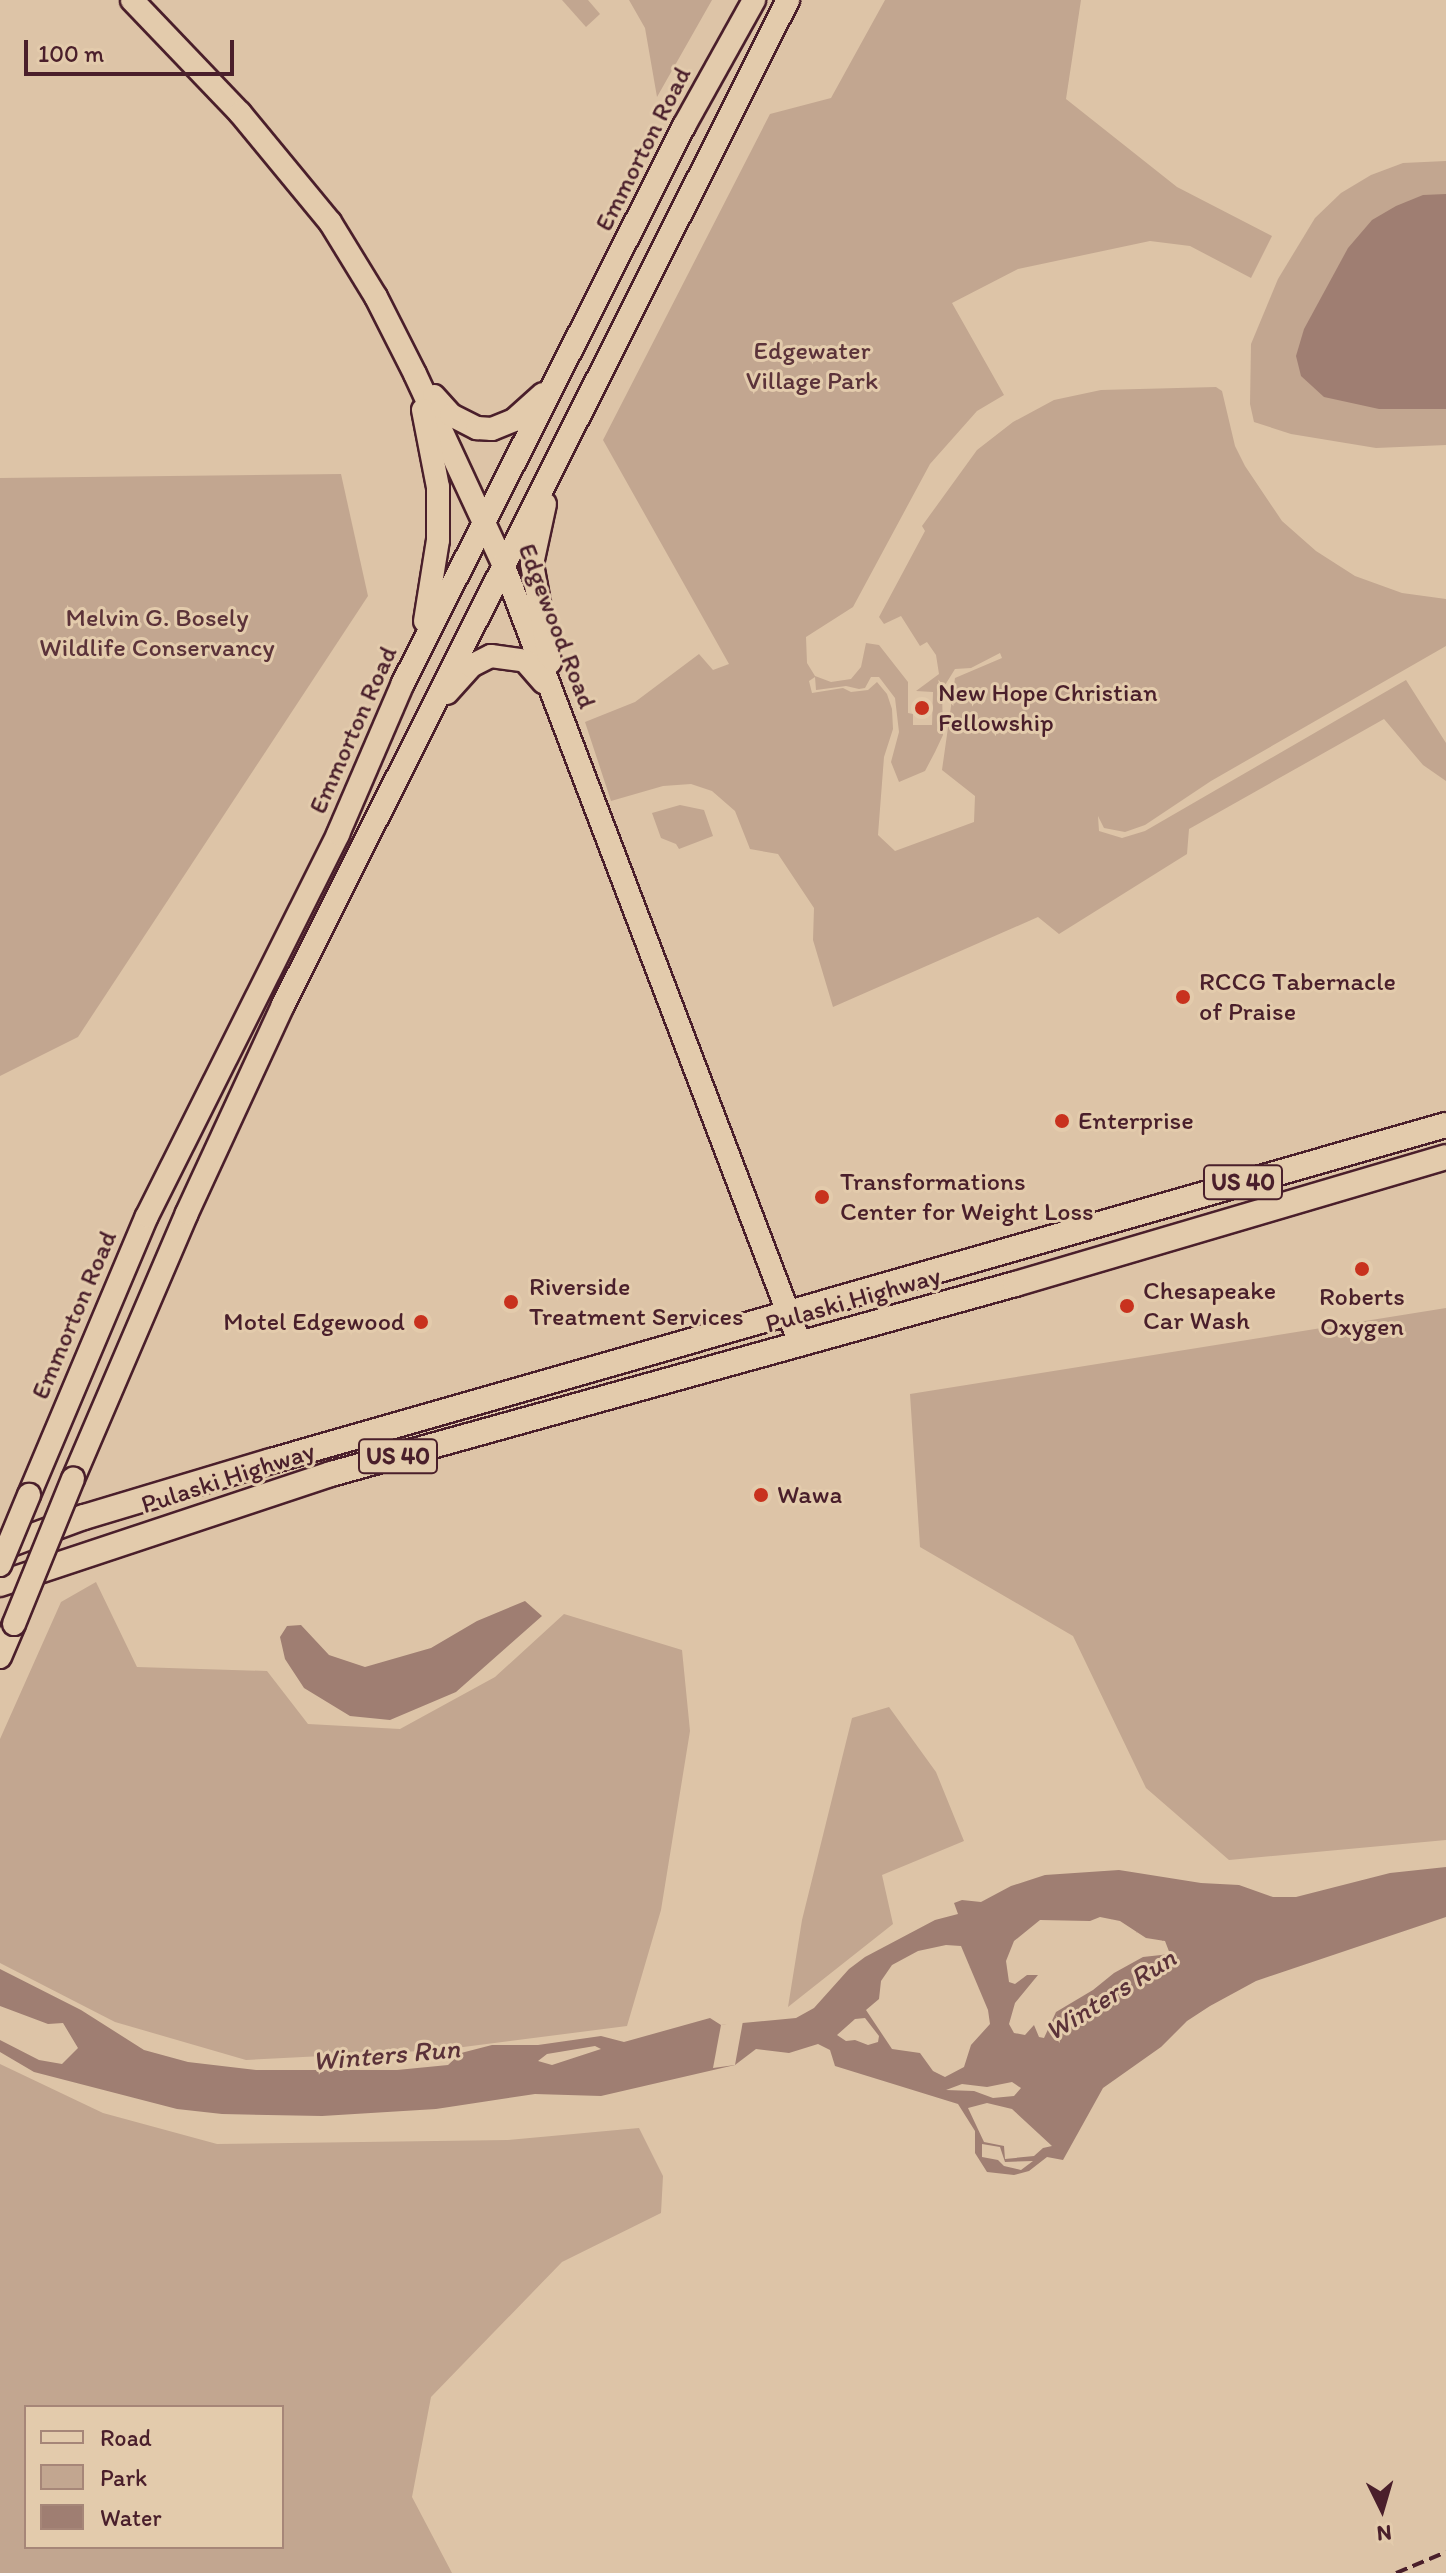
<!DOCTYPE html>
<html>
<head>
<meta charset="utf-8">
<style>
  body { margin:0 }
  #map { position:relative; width:1446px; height:2573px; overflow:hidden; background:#ddc4a7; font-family:Itim,sans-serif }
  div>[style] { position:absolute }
  .green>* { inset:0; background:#c2a690 }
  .water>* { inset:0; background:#9f7e72 }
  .pier>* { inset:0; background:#ddc4a7 }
  .roads { filter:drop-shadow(2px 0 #4a1f2b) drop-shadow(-2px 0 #4a1f2b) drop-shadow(0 2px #4a1f2b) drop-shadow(0 -2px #4a1f2b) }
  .secondary>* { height:22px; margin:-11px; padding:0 11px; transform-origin:11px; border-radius:11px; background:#e3cbac }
  .trunk>* { height:24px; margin:-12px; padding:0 12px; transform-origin:12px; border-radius:12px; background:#e3cbac }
  .rail>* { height:4px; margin-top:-2px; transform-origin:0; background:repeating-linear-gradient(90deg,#4a1f2b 0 12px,transparent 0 18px) }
  .bridges { filter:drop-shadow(2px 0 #4a1f2b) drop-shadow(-2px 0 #4a1f2b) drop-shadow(0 2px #4a1f2b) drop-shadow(0 -2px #4a1f2b) }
  .secondary-bridge>* { height:22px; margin:-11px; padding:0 11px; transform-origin:11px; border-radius:11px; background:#e3cbac }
  .dots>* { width:22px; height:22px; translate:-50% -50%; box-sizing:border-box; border:4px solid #e3cbac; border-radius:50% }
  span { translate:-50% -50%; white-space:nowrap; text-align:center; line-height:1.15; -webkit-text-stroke:6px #e3cbac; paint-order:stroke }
  .shield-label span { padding:2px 6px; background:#e3cbac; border:2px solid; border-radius:6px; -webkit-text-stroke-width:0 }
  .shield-label { font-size:24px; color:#4a1f2b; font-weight:700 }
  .street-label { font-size:26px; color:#4a1f2b }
  .park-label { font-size:26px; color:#5c333a }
  .poi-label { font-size:26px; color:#4a1f2b }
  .left { translate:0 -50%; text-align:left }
  .right { translate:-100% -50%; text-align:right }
  .water-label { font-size:28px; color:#5b3239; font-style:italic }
  .legend { position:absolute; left:24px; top:2405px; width:260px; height:144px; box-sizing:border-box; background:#e3cbac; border:2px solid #a68678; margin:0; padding:10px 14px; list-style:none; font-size:24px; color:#4a1f2b }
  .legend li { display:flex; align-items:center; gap:16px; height:40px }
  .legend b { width:40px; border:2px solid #a68678 }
  .north { position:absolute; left:1342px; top:2469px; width:80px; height:80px; -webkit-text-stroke:6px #e3cbac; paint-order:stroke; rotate:175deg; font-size:22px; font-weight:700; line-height:32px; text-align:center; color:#4a1f2b }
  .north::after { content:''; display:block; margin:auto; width:28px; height:36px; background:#4a1f2b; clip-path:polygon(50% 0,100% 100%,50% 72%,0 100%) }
  .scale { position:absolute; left:24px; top:40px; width:210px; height:36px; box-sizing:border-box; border:4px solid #4a1f2b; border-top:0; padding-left:10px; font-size:24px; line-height:28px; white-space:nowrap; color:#4a1f2b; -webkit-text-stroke:6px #e3cbac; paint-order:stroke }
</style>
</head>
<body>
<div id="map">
  <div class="green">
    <i style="clip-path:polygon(562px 0,588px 0,600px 14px,586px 27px)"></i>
    <i style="clip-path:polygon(629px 0,712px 0,657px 97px,645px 28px)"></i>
    <i style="clip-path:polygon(evenodd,885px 0,1081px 0,1066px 99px,1177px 187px,1272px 236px,1251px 278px,1190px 246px,1150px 241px,1018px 269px,952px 303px,1004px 395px,977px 411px,930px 464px,853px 607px,806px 637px,807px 663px,815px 676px,831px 682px,851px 679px,861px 667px,866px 643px,879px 645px,908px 682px,908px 713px,913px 714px,913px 725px,932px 725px,933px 692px,916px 691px,939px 674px,936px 655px,927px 642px,920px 646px,901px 616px,884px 624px,879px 617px,925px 531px,922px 526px,977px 450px,1013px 422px,1054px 400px,1101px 390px,1216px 387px,1222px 391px,1235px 446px,1245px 466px,1282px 521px,1316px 551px,1355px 576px,1402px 593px,1446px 599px,1446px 646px,1211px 781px,1145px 825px,1125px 832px,1104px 828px,1098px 816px,1099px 831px,1122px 838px,1145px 831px,1406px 680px,1446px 743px,1446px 781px,1423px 765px,1384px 719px,1189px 829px,1187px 854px,1059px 934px,1038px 917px,833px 1007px,813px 940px,814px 908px,778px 854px,750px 849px,735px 811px,712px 791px,691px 784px,663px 786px,611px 801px,585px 722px,635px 702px,699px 654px,713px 670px,729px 664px,603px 440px,770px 114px,831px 98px,885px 0,1000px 653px,1002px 658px,955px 678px,942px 770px,975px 796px,974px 822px,895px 851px,878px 835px,884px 757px,893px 729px,892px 709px,887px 694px,877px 682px,868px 690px,851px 692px,843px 688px,812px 693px,809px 681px,815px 677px,816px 690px,846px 686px,859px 689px,865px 688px,871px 677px,879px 677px,895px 698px,899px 732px,891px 762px,899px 782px,925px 771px,935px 752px,943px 735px,942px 690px,955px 669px,971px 668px,1000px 653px)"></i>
    <i style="clip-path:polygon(1446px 161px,1446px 445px,1376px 448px,1291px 434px,1254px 422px,1250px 404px,1251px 344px,1278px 279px,1315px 218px,1341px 193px,1371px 175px,1403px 163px)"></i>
    <i style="clip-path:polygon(341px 474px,368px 596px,78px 1037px,0 1076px,0 478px)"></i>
    <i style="clip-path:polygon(680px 805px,704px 810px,713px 836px,679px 849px,676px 844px,661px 838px,652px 813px)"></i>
    <i style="clip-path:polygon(1446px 1308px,1446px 1840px,1229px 1860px,1146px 1788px,1073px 1636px,920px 1547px,910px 1394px)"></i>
    <i style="clip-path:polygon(96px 1582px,137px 1667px,267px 1671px,308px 1724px,400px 1729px,495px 1677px,564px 1614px,682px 1650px,690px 1731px,661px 1910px,627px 2026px,440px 2050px,246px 2060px,115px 2022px,0 1963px,0 1739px,61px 1602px)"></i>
    <i style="clip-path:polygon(889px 1707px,936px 1772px,964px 1841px,882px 1875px,893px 1924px,788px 2007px,802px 1920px,852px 1718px)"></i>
    <i style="clip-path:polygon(evenodd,0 2064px,103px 2113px,217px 2144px,508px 2140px,639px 2128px,663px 2176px,661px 2213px,562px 2262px,431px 2397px,412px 2497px,452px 2573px,0 2573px,0 2064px,282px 2407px,282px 2547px,26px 2547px,26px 2407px,282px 2407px)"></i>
  </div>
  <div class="water">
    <i style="clip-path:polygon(1446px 194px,1446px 409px,1379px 409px,1324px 397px,1301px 376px,1296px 356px,1304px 329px,1348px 248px,1372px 220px,1396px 206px,1423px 195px)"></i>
    <i style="clip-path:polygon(525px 1601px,542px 1616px,456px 1692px,390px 1720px,350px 1716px,304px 1688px,285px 1659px,280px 1637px,287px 1626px,301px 1625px,329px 1655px,365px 1667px,431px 1648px,477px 1621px)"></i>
    <i style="clip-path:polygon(evenodd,1446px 1867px,1446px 1917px,1256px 1981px,1210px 2006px,1187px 2021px,1161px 2047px,1103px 2088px,1063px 2160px,1047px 2157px,1029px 2171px,1014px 2175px,987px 2172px,975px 2153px,975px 2131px,958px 2104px,835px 2066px,830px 2050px,818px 2044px,789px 2053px,756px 2049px,735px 2065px,601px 2096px,535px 2094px,436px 2109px,322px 2116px,222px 2114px,177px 2109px,34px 2072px,0 2052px,0 2040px,39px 2060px,62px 2064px,78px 2048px,63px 2023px,48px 2024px,0 2006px,0 1969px,81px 2010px,144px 2050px,188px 2062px,256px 2070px,397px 2070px,448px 2065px,461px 2053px,492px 2045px,538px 2045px,601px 2036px,624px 2042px,710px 2018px,721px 2025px,796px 2018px,814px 2008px,849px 1969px,865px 1957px,935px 1920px,958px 1914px,954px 1903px,962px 1900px,981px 1902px,1011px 1886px,1045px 1875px,1119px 1870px,1201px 1883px,1239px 1885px,1273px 1897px,1296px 1897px,1390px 1873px,1446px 1867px,1100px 1917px,1120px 1921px,1146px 1938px,1165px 1941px,1170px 1954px,1143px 1957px,1114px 1973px,1093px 1990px,1056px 2012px,1044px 2038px,1039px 2037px,1034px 2025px,1025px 2035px,1014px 2033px,1009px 2024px,1015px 2003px,1038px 1975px,1027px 1975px,1015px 1984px,1009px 1982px,1006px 1961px,1014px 1941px,1040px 1920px,1090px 1921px,1100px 1917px,1446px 1867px,946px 1945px,961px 1946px,988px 2010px,990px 2024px,971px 2045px,964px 2067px,945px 2077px,933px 2071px,920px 2053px,892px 2049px,866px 2010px,879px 1999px,881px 1981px,892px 1965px,918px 1951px,946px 1945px,1446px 1867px,865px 2018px,879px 2036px,878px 2042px,868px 2045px,855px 2040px,846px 2041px,837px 2035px,855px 2019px,865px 2018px,1446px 1867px,595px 2046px,601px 2049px,552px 2065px,538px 2061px,547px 2054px,595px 2046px,1446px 1867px,1012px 2082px,1021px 2088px,1014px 2096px,993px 2098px,974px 2091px,946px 2090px,962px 2084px,987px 2087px,1012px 2082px,1446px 1867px,987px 2103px,1012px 2109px,1052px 2146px,1043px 2148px,1034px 2156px,1005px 2159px,1004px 2146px,984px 2142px,968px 2108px,987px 2103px,1446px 1867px,982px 2144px,1000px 2147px,1005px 2162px,1033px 2161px,1021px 2170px,1004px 2166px,998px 2160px,982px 2157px,982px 2144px)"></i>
  </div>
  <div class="pier">
    <i style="clip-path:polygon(743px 2021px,735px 2065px,713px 2068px,721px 2025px)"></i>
  </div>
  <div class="roads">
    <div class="secondary">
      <i style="left:132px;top:0;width:156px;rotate:46.3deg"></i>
      <i style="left:240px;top:113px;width:141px;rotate:50.5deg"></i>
      <i style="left:330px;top:222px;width:88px;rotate:58.5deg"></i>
      <i style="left:376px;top:297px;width:86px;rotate:63.1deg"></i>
      <i style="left:415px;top:374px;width:209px;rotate:65.1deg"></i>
      <i style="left:503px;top:564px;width:835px;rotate:69.15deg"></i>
      <i style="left:434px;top:396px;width:25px;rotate:48deg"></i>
      <i style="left:451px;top:415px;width:29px;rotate:27deg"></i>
      <i style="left:477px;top:428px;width:15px;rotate:4deg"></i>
      <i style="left:492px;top:429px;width:24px;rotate:-22deg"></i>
      <i style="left:514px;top:420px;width:39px;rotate:-42deg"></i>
      <i style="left:423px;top:410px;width:78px;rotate:79deg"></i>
      <i style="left:438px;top:487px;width:53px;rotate:90deg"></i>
      <i style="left:438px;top:540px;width:82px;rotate:99.1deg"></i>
      <i style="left:545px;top:504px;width:61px;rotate:102.2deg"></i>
      <i style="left:532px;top:564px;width:100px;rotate:79.6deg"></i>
      <i style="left:447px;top:693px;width:36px;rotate:-48deg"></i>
      <i style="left:471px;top:666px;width:22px;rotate:-27deg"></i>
      <i style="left:491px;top:656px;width:34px;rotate:8deg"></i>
      <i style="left:525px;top:661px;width:28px;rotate:49deg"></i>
      <i style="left:73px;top:1479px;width:289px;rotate:-66.8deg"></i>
      <i style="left:187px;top:1213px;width:229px;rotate:-65.2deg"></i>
      <i style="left:283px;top:1005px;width:1125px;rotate:-63.32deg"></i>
      <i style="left:29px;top:1495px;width:303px;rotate:-67.1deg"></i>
      <i style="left:147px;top:1216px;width:427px;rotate:-63.4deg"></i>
      <i style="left:338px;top:834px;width:164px;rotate:-66.7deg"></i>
      <i style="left:403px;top:683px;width:624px;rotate:-63.23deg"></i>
      <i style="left:684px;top:126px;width:144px;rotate:-60.9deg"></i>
      <i style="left:0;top:1657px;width:36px;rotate:-67deg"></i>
    </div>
    <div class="trunk">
      <i style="left:0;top:1548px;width:90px;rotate:-20.3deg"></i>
      <i style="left:84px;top:1517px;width:195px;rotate:-16.7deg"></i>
      <i style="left:271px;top:1461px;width:1222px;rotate:-15.96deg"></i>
      <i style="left:0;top:1584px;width:349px;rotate:-18.4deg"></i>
      <i style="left:331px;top:1474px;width:710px;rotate:-15.52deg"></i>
      <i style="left:1015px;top:1284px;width:449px;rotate:-16.4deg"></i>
    </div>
  </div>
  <div class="rail">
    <i style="left:1396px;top:2573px;width:54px;rotate:-22.8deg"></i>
  </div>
  <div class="bridges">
    <div class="secondary-bridge">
      <i style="left:0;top:1565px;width:76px;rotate:-67.5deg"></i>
      <i style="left:14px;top:1624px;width:157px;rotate:-67.9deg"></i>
    </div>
  </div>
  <div class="dots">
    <i style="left:922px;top:708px;background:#c8321e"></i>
    <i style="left:1183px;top:997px;background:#c8321e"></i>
    <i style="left:1062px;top:1121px;background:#c8321e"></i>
    <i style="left:822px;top:1197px;background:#c8321e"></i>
    <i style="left:1362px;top:1269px;background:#c8321e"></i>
    <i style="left:511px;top:1302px;background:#c8321e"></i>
    <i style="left:1127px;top:1306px;background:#c8321e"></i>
    <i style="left:421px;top:1322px;background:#c8321e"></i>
    <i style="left:761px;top:1495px;background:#c8321e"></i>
  </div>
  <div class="shield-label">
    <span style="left:1243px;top:1182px">US 40</span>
    <span style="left:398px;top:1456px">US 40</span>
  </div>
  <div class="street-label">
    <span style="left:643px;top:149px;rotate:-63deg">Emmorton Road</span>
    <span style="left:557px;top:626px;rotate:69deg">Edgewood Road</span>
    <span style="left:353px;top:730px;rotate:-66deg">Emmorton Road</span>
    <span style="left:853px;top:1300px;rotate:-16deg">Pulaski Highway</span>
    <span style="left:74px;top:1315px;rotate:-67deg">Emmorton Road</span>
    <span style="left:228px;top:1478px;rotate:-18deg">Pulaski Highway</span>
  </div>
  <div class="park-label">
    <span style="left:812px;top:366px">Edgewater<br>Village Park</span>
    <span style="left:157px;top:633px">Melvin G. Bosely<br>Wildlife Conservancy</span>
  </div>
  <div class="poi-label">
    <span class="left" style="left:938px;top:708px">New Hope Christian<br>Fellowship</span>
    <span class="left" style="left:1199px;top:997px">RCCG Tabernacle<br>of Praise</span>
    <span class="left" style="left:1078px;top:1121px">Enterprise</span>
    <span class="left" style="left:840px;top:1197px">Transformations<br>Center for Weight Loss</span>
    <span class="left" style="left:529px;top:1302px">Riverside<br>Treatment Services</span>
    <span class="left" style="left:1143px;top:1306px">Chesapeake<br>Car Wash</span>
    <span style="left:1362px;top:1312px">Roberts<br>Oxygen</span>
    <span class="right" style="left:405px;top:1322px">Motel Edgewood</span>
    <span class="left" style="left:777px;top:1495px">Wawa</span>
  </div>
  <div class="water-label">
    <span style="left:1110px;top:1994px;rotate:-32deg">Winters Run</span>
    <span style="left:386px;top:2054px;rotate:-5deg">Winters Run</span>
  </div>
  <ul class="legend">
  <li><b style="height:10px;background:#e3cbac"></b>Road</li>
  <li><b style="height:22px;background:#c2a690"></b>Park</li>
  <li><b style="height:22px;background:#9f7e72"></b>Water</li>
  </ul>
  <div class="north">N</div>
  <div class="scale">100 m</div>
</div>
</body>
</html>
